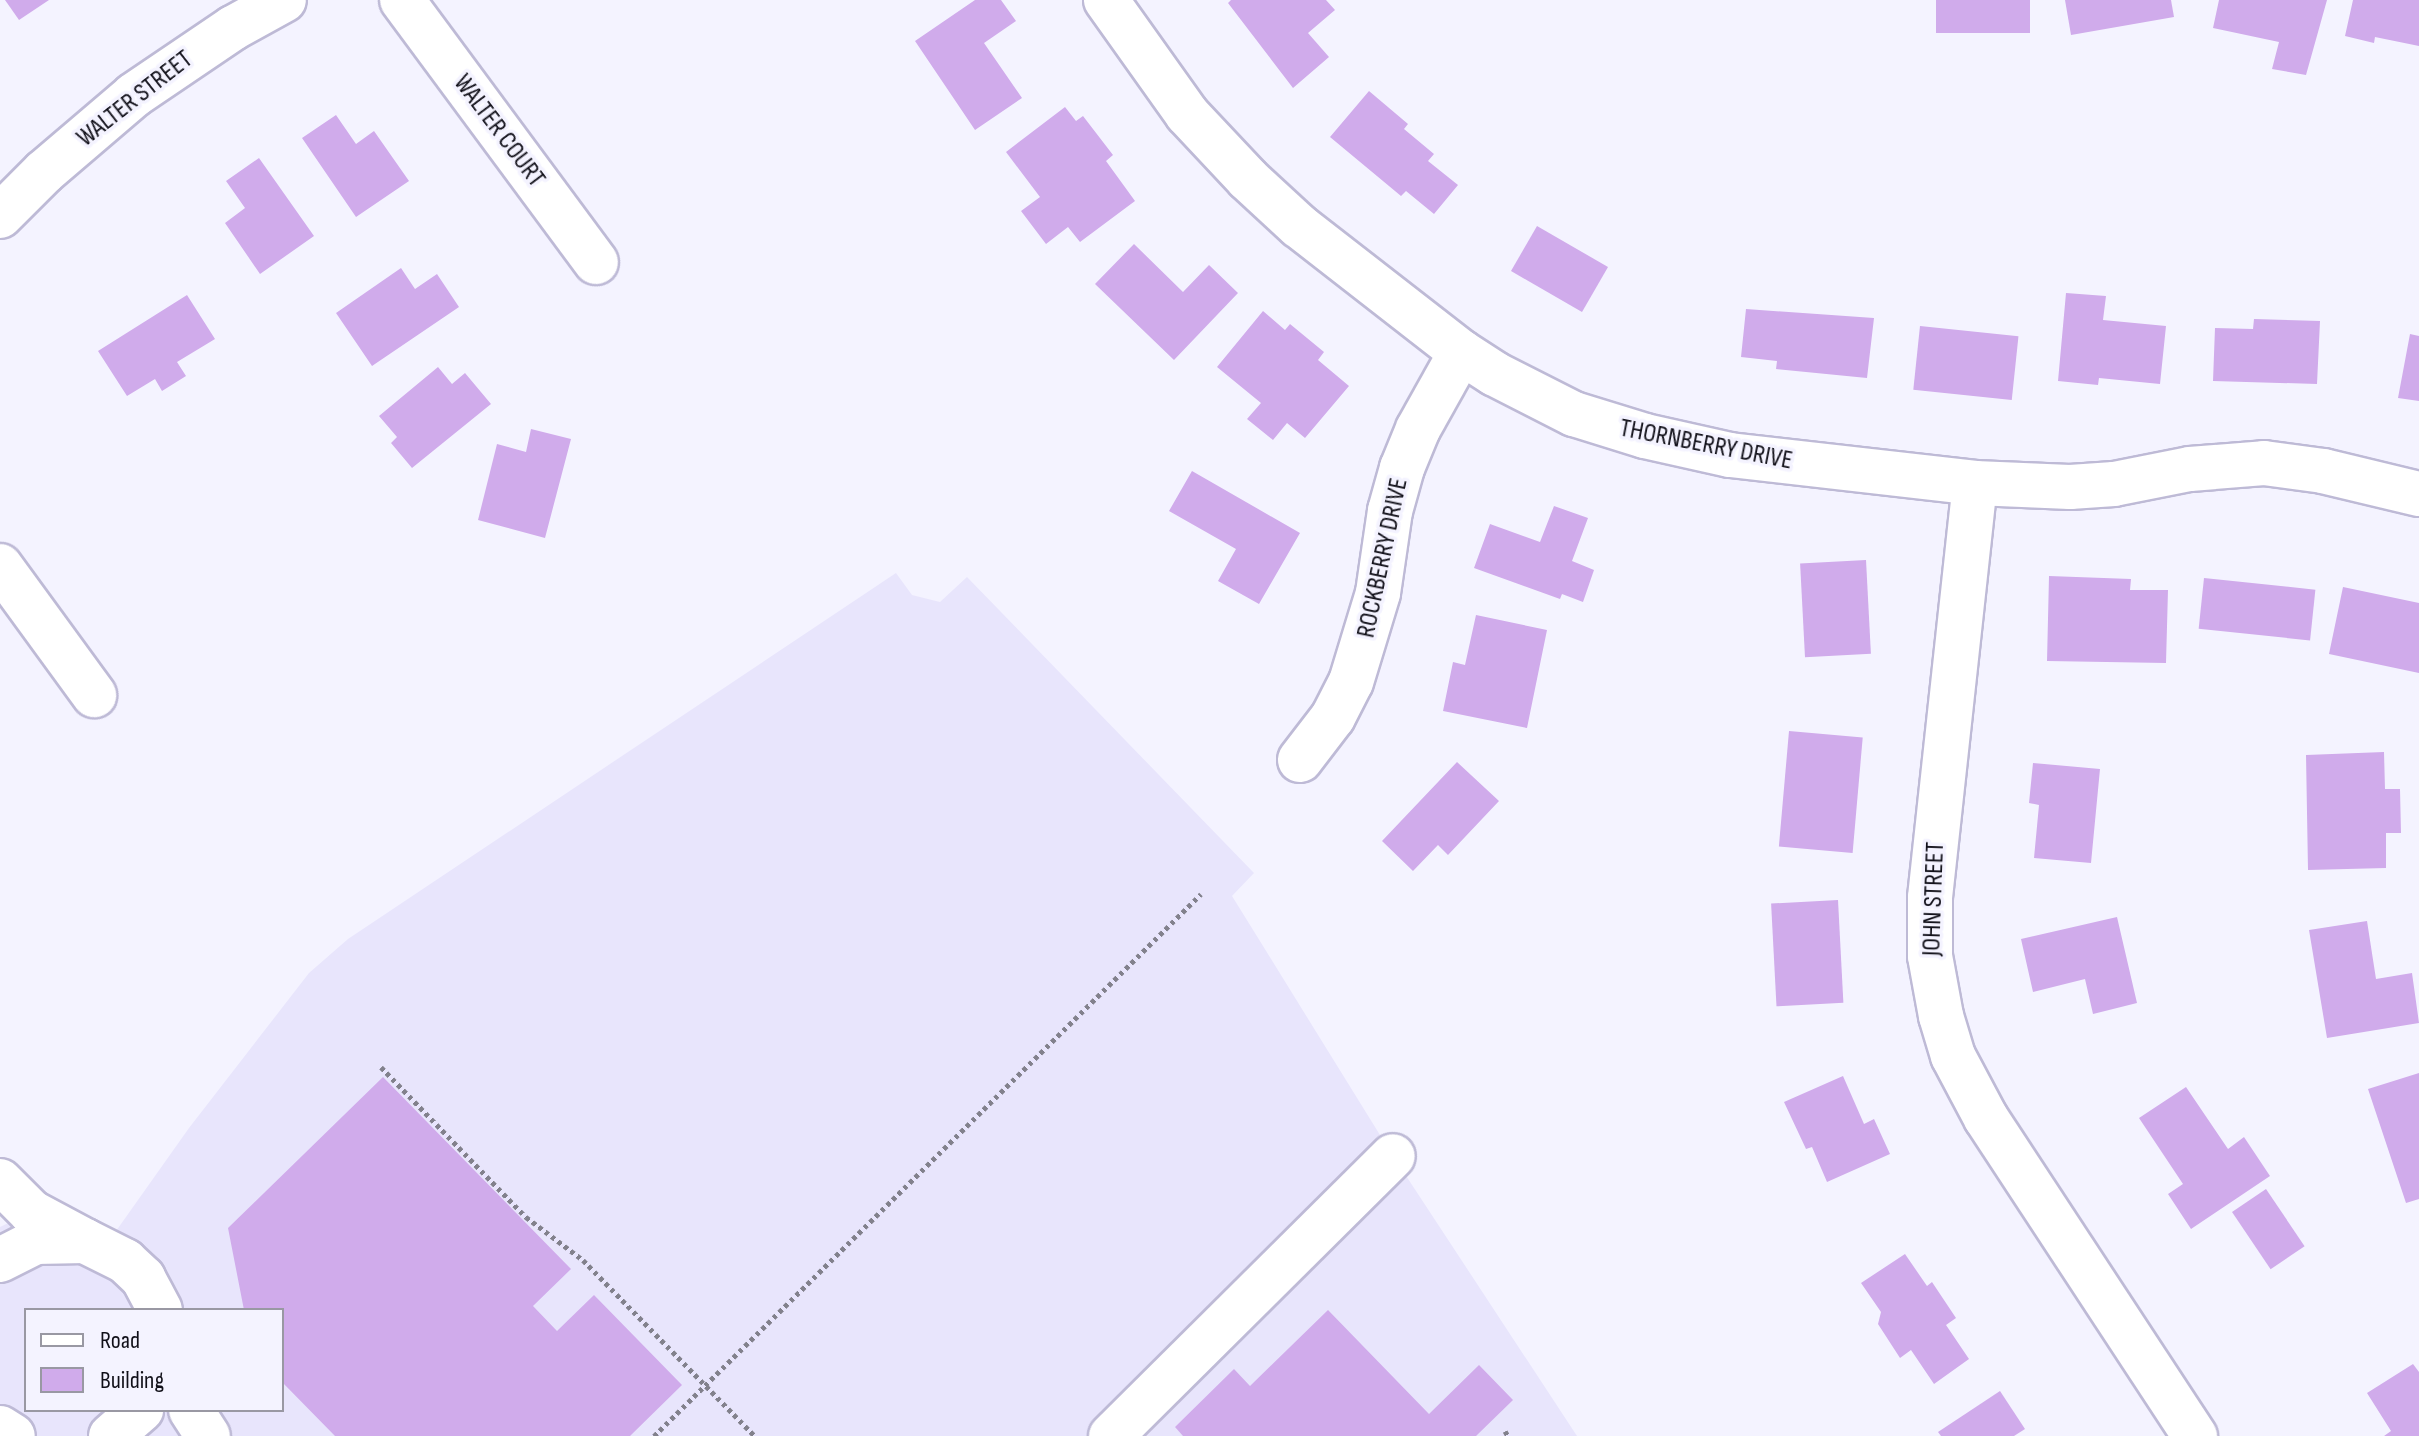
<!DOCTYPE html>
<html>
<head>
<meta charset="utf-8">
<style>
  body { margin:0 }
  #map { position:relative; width:2419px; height:1436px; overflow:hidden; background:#f4f3ff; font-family:"Sofia Sans Condensed",sans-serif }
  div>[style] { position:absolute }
  .built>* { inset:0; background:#e8e5fc }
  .building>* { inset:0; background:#d0abeb; transform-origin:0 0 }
  .path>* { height:5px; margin-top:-2.5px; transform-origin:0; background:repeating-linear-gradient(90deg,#82818c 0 4px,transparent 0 8px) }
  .roads { filter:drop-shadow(2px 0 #bebad6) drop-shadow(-2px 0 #bebad6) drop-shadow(0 2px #bebad6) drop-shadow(0 -2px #bebad6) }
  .minor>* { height:44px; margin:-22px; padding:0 22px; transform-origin:22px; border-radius:22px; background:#fff }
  span { translate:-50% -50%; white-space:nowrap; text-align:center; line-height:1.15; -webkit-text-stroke:7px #f4f3ff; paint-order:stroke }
  .street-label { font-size:26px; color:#100f18 }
  .legend { position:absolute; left:24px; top:1308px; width:260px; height:104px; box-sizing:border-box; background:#f4f3ff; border:2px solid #9998a3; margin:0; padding:10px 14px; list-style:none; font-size:24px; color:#100f18 }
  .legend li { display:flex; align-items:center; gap:16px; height:40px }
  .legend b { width:40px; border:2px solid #9998a3 }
</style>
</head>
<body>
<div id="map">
  <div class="built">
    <i style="clip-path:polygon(evenodd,896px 573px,912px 595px,940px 602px,967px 577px,1254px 873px,1232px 896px,1393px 1156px,1577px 1436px,0 1436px,0 1227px,31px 1212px,104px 1248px,189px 1128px,309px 973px,348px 939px,896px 573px,26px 1310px,282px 1310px,282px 1410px,26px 1410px,26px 1310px)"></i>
  </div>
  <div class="building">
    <i style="clip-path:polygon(5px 0,49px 0,19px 20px)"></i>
    <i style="clip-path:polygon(975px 0,1001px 0,1016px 21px,984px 43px,1022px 98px,975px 130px,915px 41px)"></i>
    <i style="clip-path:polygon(1231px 0,1326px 0,1335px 10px,1308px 33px,1329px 57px,1293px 88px,1228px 3px)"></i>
    <i style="left:1936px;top:0;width:94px;height:33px"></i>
    <i style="clip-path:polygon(2065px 0,2171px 0,2174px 17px,2071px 35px)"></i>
    <i style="clip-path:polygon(2219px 0,2327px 0,2306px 75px,2272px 69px,2279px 42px,2213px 28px)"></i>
    <i style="clip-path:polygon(2353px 0,2419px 0,2419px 46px,2375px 37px,2374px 43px,2345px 36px)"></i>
    <i style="clip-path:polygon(1369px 91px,1408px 124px,1404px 129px,1434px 154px,1428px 161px,1458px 185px,1434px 214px,1406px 191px,1401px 196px,1330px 137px)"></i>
    <i style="clip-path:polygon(1065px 107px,1076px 121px,1083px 116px,1113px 155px,1106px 161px,1135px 201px,1080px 242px,1068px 227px,1046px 244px,1021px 211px,1040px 197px,1006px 152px)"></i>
    <i style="clip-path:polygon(336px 115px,356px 144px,374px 131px,409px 181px,356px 217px,302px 138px)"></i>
    <i style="clip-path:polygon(259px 158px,314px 236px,260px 274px,225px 223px,245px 208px,226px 181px)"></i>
    <i style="left:1537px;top:226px;width:82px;height:52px;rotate:30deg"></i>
    <i style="clip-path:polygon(1134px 244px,1183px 292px,1209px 265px,1238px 293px,1174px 360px,1095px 284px)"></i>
    <i style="clip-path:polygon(401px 268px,415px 289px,437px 274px,459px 307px,372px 366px,336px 313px)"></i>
    <i style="clip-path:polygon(2066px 293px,2106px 296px,2103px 320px,2166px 326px,2160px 384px,2099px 378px,2098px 385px,2058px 381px)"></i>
    <i style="clip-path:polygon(187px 295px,215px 339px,177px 362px,186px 376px,162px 391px,155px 379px,127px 396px,98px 351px)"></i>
    <i style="clip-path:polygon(1746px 309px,1874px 318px,1867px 378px,1776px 369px,1777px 361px,1741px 357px)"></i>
    <i style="clip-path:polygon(1263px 311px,1285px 330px,1290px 324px,1324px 352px,1318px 360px,1349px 386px,1305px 438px,1287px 423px,1273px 440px,1247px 419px,1261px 403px,1217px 367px)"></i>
    <i style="clip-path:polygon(2254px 319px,2320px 321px,2317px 384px,2213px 381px,2215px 328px,2253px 329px)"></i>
    <i style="left:1920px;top:326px;width:99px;height:64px;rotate:6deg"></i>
    <i style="clip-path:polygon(2410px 334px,2419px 336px,2419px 401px,2398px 398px)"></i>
    <i style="clip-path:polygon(438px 367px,452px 384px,465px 373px,491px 404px,412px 468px,391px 443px,397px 437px,379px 416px)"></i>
    <i style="clip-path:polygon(531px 429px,571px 439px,545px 538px,478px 520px,497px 444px,526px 452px)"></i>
    <i style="clip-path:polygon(1192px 471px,1300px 533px,1259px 604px,1218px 581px,1236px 549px,1169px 511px)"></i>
    <i style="clip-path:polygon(1554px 506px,1588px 518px,1572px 561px,1594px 570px,1583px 602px,1562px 594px,1560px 599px,1474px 568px,1490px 524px,1540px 542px)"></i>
    <i style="left:1866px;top:560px;width:94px;height:66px;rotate:87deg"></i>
    <i style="clip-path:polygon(2049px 576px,2131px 579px,2130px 590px,2168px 590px,2166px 663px,2047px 661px)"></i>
    <i style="left:2204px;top:578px;width:112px;height:51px;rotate:6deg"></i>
    <i style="clip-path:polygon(2343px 587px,2419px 603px,2419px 673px,2329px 654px)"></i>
    <i style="clip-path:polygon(1476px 615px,1547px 630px,1527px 728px,1443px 711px,1453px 662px,1465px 665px)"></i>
    <i style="left:1789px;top:731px;width:74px;height:116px;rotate:5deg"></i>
    <i style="clip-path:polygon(2384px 752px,2385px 789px,2400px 789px,2401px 833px,2386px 833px,2386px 868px,2308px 870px,2306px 755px)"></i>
    <i style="clip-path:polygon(1457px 762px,1499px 801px,1448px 855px,1438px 845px,1413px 871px,1382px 841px)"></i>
    <i style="clip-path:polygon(2033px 763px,2100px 769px,2091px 863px,2034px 858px,2039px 805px,2029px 803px)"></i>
    <i style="left:1838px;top:900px;width:103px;height:67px;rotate:87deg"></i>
    <i style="clip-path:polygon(2117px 917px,2137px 1003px,2093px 1014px,2085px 979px,2033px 992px,2021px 939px)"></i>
    <i style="clip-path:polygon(2367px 921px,2376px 979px,2412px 973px,2419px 1023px,2327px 1038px,2309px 930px)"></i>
    <i style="clip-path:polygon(2419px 1073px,2419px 1199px,2406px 1203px,2368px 1089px)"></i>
    <i style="clip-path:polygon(1843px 1076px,1864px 1124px,1874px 1119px,1890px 1154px,1827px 1182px,1812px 1147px,1806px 1149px,1784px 1102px)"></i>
    <i style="clip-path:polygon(383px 1077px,571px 1269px,533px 1306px,557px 1331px,594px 1295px,682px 1385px,630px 1436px,335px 1436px,282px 1382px,282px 1310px,244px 1310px,228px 1228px)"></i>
    <i style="clip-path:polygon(2186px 1087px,2228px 1149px,2244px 1137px,2270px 1176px,2191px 1229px,2168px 1194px,2183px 1184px,2139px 1118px)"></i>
    <i style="left:2266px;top:1189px;width:69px;height:41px;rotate:56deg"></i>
    <i style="clip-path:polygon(1905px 1254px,1927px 1286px,1932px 1282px,1956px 1318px,1946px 1325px,1969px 1359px,1934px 1384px,1911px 1350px,1900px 1358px,1878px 1324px,1881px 1312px,1861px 1283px)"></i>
    <i style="clip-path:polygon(1328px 1310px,1429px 1414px,1479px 1365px,1513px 1400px,1476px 1436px,1183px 1436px,1175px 1427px,1234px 1369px,1250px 1386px)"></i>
    <i style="clip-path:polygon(2413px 1364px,2419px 1372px,2419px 1436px,2384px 1436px,2391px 1431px,2367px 1393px)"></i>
    <i style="clip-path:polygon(2000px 1391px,2025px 1429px,2014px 1436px,1941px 1436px,1938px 1432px)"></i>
  </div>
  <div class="path">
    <i style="left:381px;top:1067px;width:209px;rotate:46deg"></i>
    <i style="left:526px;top:1217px;width:71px;rotate:37deg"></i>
    <i style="left:583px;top:1260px;width:246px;rotate:45.7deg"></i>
    <i style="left:1505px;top:1431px;width:6px;rotate:59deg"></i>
    <i style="left:654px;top:1436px;width:770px;rotate:-44.74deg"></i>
  </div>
  <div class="roads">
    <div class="minor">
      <i style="left:402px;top:0;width:326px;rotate:53.5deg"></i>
      <i style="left:1106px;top:0;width:140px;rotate:54.6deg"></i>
      <i style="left:1187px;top:114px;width:89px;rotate:46.8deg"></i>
      <i style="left:1248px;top:179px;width:69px;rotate:42.7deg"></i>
      <i style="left:1299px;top:226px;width:205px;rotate:37.9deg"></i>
      <i style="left:1461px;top:352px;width:40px;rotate:32.9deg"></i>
      <i style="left:1495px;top:374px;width:89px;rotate:26.9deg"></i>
      <i style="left:1574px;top:414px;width:74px;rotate:17.2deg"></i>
      <i style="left:1645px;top:436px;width:87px;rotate:12.6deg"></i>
      <i style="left:1730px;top:455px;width:247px;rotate:6.5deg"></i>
      <i style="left:1975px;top:483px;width:95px;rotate:2.4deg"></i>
      <i style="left:2070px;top:487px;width:44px;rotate:-3.9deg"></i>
      <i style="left:2114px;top:484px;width:77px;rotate:-11.2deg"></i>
      <i style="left:2190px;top:469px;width:74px;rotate:-4.6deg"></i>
      <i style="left:2264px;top:463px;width:60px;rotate:7.7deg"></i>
      <i style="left:2323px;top:471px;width:99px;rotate:13.5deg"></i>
      <i style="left:0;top:216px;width:62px;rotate:-45deg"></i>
      <i style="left:44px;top:172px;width:118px;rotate:-40.5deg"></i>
      <i style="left:134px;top:95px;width:120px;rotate:-34.1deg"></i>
      <i style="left:233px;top:28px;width:58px;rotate:-28.8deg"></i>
      <i style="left:1975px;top:483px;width:417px;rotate:96.2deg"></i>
      <i style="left:1930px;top:898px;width:58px;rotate:90deg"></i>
      <i style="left:1930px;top:956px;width:61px;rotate:79.6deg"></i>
      <i style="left:1941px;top:1016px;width:42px;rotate:73.3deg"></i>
      <i style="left:1953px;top:1056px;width:70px;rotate:62deg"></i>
      <i style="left:1986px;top:1118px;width:381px;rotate:56.7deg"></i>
      <i style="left:0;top:566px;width:160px;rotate:53.9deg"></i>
      <i style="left:1300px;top:760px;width:54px;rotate:-52.5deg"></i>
      <i style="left:1333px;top:717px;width:39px;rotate:-63deg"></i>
      <i style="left:1351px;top:682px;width:93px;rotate:-73.1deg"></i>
      <i style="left:1378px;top:593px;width:83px;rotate:-81.7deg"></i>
      <i style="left:1390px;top:511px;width:45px;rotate:-74.4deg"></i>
      <i style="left:1402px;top:468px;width:42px;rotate:-67.7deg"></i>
      <i style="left:1418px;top:429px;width:88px;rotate:-60.8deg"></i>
      <i style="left:0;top:1181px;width:44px;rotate:45deg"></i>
      <i style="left:31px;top:1212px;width:59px;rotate:28.3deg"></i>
      <i style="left:0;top:1260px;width:39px;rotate:-27deg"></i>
      <i style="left:35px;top:1242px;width:50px;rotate:-1.1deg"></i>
      <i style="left:85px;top:1241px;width:45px;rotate:26.6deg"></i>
      <i style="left:125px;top:1261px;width:25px;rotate:43deg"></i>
      <i style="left:143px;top:1278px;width:36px;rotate:62deg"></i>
      <i style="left:191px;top:1410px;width:31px;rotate:57deg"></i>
      <i style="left:0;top:1428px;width:15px;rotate:32deg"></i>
      <i style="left:111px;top:1436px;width:40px;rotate:-41deg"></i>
      <i style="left:1111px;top:1436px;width:397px;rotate:-44.8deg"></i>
    </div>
  </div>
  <div class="street-label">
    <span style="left:135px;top:99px;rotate:-38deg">WALTER STREET</span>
    <span style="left:499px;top:131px;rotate:53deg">WALTER COURT</span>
    <span style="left:1706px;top:445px;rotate:11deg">THORNBERRY DRIVE</span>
    <span style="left:1383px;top:558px;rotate:-78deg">ROCKBERRY DRIVE</span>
    <span style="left:1934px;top:899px;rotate:-88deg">JOHN STREET</span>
  </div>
  <ul class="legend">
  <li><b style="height:10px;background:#fff"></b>Road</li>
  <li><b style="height:22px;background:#d0abeb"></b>Building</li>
  </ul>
</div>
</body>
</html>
